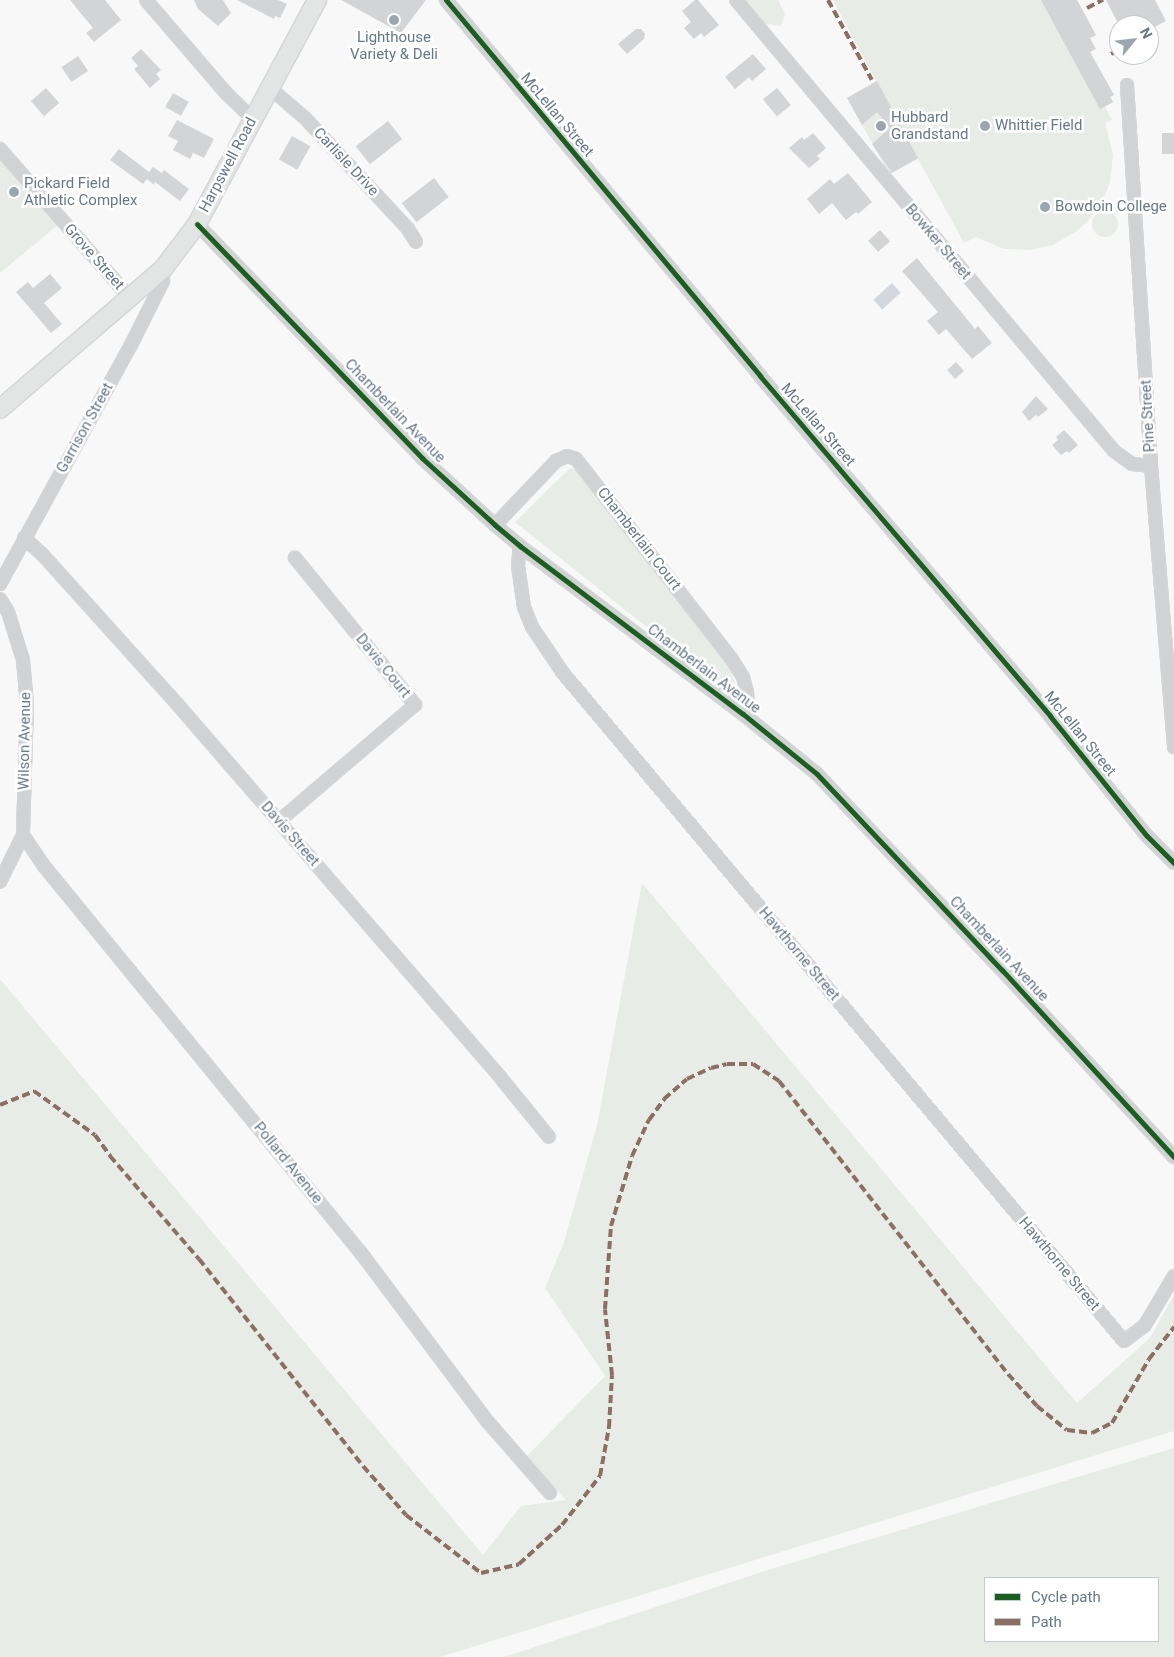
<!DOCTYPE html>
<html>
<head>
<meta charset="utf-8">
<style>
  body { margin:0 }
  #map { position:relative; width:1174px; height:1657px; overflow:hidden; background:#f8f8f8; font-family:Roboto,sans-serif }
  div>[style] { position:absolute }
  .green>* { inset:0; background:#e8ece6 }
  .round { border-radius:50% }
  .water>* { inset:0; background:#d2d8dd; transform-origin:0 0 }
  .building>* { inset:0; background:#d3d4d5; transform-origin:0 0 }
  .roads { filter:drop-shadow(1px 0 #d3d5d7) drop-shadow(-1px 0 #d3d5d7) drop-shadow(0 1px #d3d5d7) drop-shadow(0 -1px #d3d5d7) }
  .street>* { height:12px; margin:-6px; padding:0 6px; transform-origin:6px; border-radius:6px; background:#d0d2d3 }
  .secondary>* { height:18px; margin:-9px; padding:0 9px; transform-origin:9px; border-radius:9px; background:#e3e4e4 }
  .quiet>* { height:4px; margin-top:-2px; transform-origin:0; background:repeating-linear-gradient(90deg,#8d6e63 0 8px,transparent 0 12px) }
  .cycleway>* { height:5px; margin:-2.5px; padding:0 2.5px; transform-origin:2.5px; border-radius:2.5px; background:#1b5e20 }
  .dots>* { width:14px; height:14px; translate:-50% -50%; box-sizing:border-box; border:2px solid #fff; border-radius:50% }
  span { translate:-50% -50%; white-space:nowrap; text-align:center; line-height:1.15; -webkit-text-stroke:5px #fff; paint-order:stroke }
  .poi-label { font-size:15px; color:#677889 }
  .left { translate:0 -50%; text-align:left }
  .street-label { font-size:15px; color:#677889 }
  .legend { position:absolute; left:984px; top:1577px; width:175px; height:65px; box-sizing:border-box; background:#fff; border:1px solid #c2c9d0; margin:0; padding:6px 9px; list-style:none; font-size:15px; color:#677889 }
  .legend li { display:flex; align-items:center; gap:10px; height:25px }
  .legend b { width:25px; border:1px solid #c2c9d0 }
  .north { position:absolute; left:1109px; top:15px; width:50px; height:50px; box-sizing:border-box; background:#fff; border:1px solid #c2c9d0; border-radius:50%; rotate:61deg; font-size:14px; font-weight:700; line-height:20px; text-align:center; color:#677889 }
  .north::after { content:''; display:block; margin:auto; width:18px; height:22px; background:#9aa5b0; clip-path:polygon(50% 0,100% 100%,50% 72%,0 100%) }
</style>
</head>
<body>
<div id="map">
  <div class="green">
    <i style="clip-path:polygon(743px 0,778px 0,785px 15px,781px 26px,764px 24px)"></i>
    <i style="clip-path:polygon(833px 0,1077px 0,1096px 35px,1090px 39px,1090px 52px,1114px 95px,1111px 97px,1113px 102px,1105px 107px,1112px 120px,1105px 123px,1113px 155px,1110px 183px,1101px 203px,1087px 222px,1077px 231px,1053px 245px,1029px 250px,1004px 249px,976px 237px,964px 243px,918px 159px,889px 174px,847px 98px,876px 81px)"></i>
    <i style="clip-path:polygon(0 159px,58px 225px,0 273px)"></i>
    <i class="round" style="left:1092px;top:211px;width:26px;height:26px"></i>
    <i style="clip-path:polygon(570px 468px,578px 470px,725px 658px,735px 683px,728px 692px,515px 522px)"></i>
    <i style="clip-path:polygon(642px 883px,1077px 1403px,1150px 1338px,1174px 1295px,1174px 1431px,440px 1657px,0 1657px,0 979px,483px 1555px,521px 1506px,566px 1500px,527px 1456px,605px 1376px,545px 1288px,564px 1242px,597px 1125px)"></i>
    <i style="clip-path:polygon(evenodd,1174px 1448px,1174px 1657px,504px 1657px,771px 1569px,1174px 1448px,985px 1578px,1158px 1578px,1158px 1641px,985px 1641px,985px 1578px)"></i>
  </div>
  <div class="water">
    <i style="left:892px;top:283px;width:13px;height:25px;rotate:48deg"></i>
  </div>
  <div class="building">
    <i style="clip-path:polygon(70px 0,105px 0,121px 20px,94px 42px,86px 33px,93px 28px)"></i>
    <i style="clip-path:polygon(194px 0,223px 0,231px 13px,218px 26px,198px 9px)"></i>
    <i style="clip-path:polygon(237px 0,278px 0,287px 4px,280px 18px,275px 16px,274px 19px)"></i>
    <i style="clip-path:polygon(341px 0,426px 0,401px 33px)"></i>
    <i style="clip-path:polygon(695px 0,698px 0,719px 25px,704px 37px,701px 33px,694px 39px,684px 28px,691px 22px,682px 11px)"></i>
    <i style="clip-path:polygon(1041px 0,1077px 0,1096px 35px,1090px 38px,1096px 49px,1090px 52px,1114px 95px,1110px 97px,1113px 102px,1100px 109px)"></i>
    <i style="clip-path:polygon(1106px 0,1155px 0,1166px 21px,1149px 30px,1149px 25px,1119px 25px)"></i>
    <i style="clip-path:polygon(636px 29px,641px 29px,645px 34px,644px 39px,627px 54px,618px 44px)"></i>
    <i style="clip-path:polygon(141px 49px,161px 70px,156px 74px,160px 79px,150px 88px,134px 69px,138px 66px,131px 58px)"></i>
    <i style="clip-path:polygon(753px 54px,766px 69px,752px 81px,749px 77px,735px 89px,725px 77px)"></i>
    <i style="left:78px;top:56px;width:18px;height:20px;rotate:56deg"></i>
    <i style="clip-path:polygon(877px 81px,918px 158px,892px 173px,872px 144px,890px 128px,877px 112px,862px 125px,847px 98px)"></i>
    <i style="left:46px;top:88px;width:20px;height:20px;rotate:49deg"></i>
    <i style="left:777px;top:88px;width:22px;height:18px;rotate:51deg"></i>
    <i style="left:173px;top:93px;width:18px;height:16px;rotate:29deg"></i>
    <i style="clip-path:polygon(177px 120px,214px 139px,204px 158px,193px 153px,190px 159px,173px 150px,178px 141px,168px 136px)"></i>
    <i style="left:388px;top:121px;width:23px;height:41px;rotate:52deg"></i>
    <i style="clip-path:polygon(813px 133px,826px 148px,817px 156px,820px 159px,809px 168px,789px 148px,802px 137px,804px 140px)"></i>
    <i style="left:1174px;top:133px;width:21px;height:12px;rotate:90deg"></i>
    <i style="left:292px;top:136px;width:21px;height:27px;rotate:29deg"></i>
    <i style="clip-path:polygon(119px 149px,149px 172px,153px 167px,162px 173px,164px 170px,189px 189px,180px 201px,155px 182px,154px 185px,147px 179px,143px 184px,110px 160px)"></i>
    <i style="clip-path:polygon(848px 173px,872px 202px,858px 214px,856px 212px,846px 220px,832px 203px,819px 214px,807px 199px,830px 179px,834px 184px)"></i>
    <i style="left:434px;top:178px;width:24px;height:41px;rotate:52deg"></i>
    <i style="left:880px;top:230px;width:15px;height:16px;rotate:48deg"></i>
    <i style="clip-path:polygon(917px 258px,975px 329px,978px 326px,992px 343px,972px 359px,946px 329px,939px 335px,927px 321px,938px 312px,902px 271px)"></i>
    <i style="clip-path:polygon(50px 274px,62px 288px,44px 303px,62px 324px,51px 333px,16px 292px,28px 282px,33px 288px)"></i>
    <i style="left:956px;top:362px;width:12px;height:12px;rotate:48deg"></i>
    <i style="clip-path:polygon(1036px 396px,1048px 409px,1038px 417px,1036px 415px,1029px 421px,1022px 412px)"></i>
    <i style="clip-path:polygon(1064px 430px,1078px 445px,1069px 453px,1067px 451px,1061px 455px,1052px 445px,1058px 440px,1056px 437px)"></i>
  </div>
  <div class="roads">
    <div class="street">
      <i style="left:146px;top:0;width:123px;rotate:49.3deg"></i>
      <i style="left:226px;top:93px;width:37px;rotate:44deg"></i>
      <i style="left:446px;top:0;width:490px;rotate:50.1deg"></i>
      <i style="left:760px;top:376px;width:447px;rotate:49.5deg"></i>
      <i style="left:1050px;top:716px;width:154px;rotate:51.1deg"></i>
      <i style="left:1147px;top:836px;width:38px;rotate:45deg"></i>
      <i style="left:736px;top:0;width:588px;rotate:50.03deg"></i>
      <i style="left:1114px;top:451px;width:22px;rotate:36deg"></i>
      <i style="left:1132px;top:464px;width:19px;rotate:6deg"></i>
      <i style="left:1127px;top:85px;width:382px;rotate:86.4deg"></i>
      <i style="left:1151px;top:466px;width:282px;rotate:85.3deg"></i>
      <i style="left:270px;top:88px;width:46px;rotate:40.6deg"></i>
      <i style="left:305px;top:118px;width:151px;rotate:47.1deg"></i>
      <i style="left:408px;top:229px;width:15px;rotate:58deg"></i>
      <i style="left:0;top:149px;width:196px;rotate:48.9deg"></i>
      <i style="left:197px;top:224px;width:325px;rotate:46.1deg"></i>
      <i style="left:422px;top:458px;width:99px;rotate:42.5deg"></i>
      <i style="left:495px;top:525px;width:33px;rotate:40deg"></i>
      <i style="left:520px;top:546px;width:279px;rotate:37deg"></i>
      <i style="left:743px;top:714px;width:95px;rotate:39deg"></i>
      <i style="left:817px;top:774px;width:270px;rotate:46.7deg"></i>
      <i style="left:1002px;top:970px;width:254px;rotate:47.4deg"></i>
      <i style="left:495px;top:525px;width:88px;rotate:-46.4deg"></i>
      <i style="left:556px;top:461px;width:12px;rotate:-24deg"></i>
      <i style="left:567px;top:456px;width:9px;rotate:18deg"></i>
      <i style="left:576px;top:459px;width:252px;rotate:52.1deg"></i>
      <i style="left:731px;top:658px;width:22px;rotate:58deg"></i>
      <i style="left:743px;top:677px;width:16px;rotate:75deg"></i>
      <i style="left:747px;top:692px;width:12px;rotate:85deg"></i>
      <i style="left:748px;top:704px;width:11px;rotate:117deg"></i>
      <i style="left:24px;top:538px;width:24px;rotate:42deg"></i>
      <i style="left:42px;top:554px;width:203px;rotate:48deg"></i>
      <i style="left:178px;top:705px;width:492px;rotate:49.1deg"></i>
      <i style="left:500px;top:1077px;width:77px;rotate:50.8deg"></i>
      <i style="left:520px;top:546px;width:20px;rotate:96deg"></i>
      <i style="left:518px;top:566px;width:41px;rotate:81.7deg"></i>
      <i style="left:524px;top:607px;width:22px;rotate:68deg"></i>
      <i style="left:532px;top:627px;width:55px;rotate:56deg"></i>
      <i style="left:563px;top:673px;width:872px;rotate:49.98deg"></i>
      <i style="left:1124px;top:1341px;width:26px;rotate:-37deg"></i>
      <i style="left:1145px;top:1325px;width:57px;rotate:-59.4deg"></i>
      <i style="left:0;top:584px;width:273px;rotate:-61.3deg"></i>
      <i style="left:131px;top:345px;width:72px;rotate:-63.4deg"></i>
      <i style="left:163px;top:281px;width:12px;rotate:-90deg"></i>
      <i style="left:0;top:599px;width:15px;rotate:58deg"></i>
      <i style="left:8px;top:612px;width:50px;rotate:72.6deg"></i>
      <i style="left:23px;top:660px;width:45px;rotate:84.9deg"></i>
      <i style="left:27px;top:705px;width:130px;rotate:91.8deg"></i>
      <i style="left:23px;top:835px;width:52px;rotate:116.1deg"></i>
      <i style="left:279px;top:821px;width:179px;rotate:-40.5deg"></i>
      <i style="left:415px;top:705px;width:190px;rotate:-129.2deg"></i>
      <i style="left:23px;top:835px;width:37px;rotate:56deg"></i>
      <i style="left:44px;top:866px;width:500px;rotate:50.68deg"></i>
      <i style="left:361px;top:1253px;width:211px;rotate:53.1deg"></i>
      <i style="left:488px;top:1422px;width:94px;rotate:48.9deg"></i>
    </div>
    <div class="secondary">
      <i style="left:0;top:409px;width:215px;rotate:-40.7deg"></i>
      <i style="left:163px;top:269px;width:56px;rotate:-52.9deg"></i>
      <i style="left:197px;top:224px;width:254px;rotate:-61.8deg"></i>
    </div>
  </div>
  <div class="quiet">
    <i style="left:828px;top:0;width:91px;rotate:61.2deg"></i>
    <i style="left:1087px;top:8px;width:18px;rotate:-27deg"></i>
    <i style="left:1149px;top:34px;width:3px;rotate:-18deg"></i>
    <i style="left:1152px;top:33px;width:4px;rotate:-117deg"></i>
    <i style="left:1111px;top:54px;width:9px;rotate:-27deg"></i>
    <i style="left:0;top:1105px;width:37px;rotate:-22deg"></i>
    <i style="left:34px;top:1091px;width:75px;rotate:35.8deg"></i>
    <i style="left:95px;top:1135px;width:26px;rotate:54deg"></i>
    <i style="left:110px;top:1156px;width:136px;rotate:49.2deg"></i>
    <i style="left:199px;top:1259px;width:264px;rotate:51.6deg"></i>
    <i style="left:363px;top:1466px;width:65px;rotate:48.7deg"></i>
    <i style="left:406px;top:1515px;width:95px;rotate:37.7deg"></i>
    <i style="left:481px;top:1573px;width:39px;rotate:-13deg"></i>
    <i style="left:519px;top:1564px;width:58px;rotate:-42.2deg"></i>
    <i style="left:562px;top:1525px;width:62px;rotate:-52.2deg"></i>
    <i style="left:600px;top:1476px;width:50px;rotate:-79.6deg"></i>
    <i style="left:609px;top:1427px;width:52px;rotate:-86.7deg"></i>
    <i style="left:612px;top:1375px;width:66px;rotate:-96.1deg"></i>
    <i style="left:605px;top:1309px;width:83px;rotate:-85.9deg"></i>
    <i style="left:611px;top:1226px;width:73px;rotate:-73.3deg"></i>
    <i style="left:632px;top:1156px;width:40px;rotate:-65deg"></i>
    <i style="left:649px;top:1120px;width:26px;rotate:-54deg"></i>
    <i style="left:664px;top:1099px;width:30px;rotate:-41deg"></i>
    <i style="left:687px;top:1079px;width:26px;rotate:-25deg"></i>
    <i style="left:711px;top:1068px;width:16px;rotate:-14deg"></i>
    <i style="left:727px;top:1064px;width:26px"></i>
    <i style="left:753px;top:1064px;width:31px;rotate:33deg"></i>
    <i style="left:779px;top:1081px;width:372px;rotate:52deg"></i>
    <i style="left:1008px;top:1374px;width:43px;rotate:47.8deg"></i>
    <i style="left:1037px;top:1406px;width:38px;rotate:39deg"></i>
    <i style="left:1067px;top:1430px;width:25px;rotate:7deg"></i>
    <i style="left:1092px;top:1433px;width:22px;rotate:-27deg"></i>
    <i style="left:1112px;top:1423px;width:74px;rotate:-60deg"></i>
    <i style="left:1149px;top:1359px;width:41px;rotate:-52deg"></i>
  </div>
  <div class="cycleway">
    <i style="left:446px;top:0;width:490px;rotate:50.1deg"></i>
    <i style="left:760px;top:376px;width:447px;rotate:49.5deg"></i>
    <i style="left:1050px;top:716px;width:154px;rotate:51.1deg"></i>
    <i style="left:1147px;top:836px;width:38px;rotate:45deg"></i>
    <i style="left:197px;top:224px;width:325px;rotate:46.1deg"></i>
    <i style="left:422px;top:458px;width:99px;rotate:42.5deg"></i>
    <i style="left:495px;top:525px;width:33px;rotate:40deg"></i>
    <i style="left:520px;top:546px;width:279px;rotate:37deg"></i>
    <i style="left:743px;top:714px;width:95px;rotate:39deg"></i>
    <i style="left:817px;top:774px;width:270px;rotate:46.7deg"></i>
    <i style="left:1002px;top:970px;width:254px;rotate:47.4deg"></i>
  </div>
  <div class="dots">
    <i style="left:394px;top:20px;background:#9aa5b0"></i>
    <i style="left:881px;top:126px;background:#9aa5b0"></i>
    <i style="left:985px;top:126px;background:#9aa5b0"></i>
    <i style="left:14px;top:192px;background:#9aa5b0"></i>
    <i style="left:1045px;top:207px;background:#9aa5b0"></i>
  </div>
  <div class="poi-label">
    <span style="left:394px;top:46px">Lighthouse<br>Variety &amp; Deli</span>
    <span class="left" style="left:891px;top:126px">Hubbard<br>Grandstand</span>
    <span class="left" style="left:995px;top:126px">Whittier Field</span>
    <span class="left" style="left:24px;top:192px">Pickard Field<br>Athletic Complex</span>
    <span class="left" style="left:1055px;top:207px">Bowdoin College</span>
  </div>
  <div class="street-label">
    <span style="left:557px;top:115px;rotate:50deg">McLellan Street</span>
    <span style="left:346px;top:162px;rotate:47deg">Carlisle Drive</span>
    <span style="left:228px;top:165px;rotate:-62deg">Harpswell Road</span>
    <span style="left:938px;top:242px;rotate:50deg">Bowker Street</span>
    <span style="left:94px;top:257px;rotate:49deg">Grove Street</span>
    <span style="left:395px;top:411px;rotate:46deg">Chamberlain Avenue</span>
    <span style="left:1148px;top:416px;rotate:-93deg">Pine Street</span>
    <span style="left:818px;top:425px;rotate:49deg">McLellan Street</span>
    <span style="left:85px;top:428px;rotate:-61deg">Garrison Street</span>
    <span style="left:639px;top:539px;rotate:52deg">Chamberlain Court</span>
    <span style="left:383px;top:666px;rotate:51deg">Davis Court</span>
    <span style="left:704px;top:669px;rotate:37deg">Chamberlain Avenue</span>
    <span style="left:1080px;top:734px;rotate:51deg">McLellan Street</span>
    <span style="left:25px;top:741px;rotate:-89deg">Wilson Avenue</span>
    <span style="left:290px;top:834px;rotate:49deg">Davis Street</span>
    <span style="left:999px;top:949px;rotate:47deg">Chamberlain Avenue</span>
    <span style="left:799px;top:954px;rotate:50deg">Hawthorne Street</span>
    <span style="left:288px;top:1163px;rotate:51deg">Pollard Avenue</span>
    <span style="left:1059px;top:1264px;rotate:50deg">Hawthorne Street</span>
  </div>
  <ul class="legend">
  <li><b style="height:6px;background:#1b5e20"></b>Cycle path</li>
  <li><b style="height:6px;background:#8d6e63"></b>Path</li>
  </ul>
  <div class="north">N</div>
</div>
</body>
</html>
